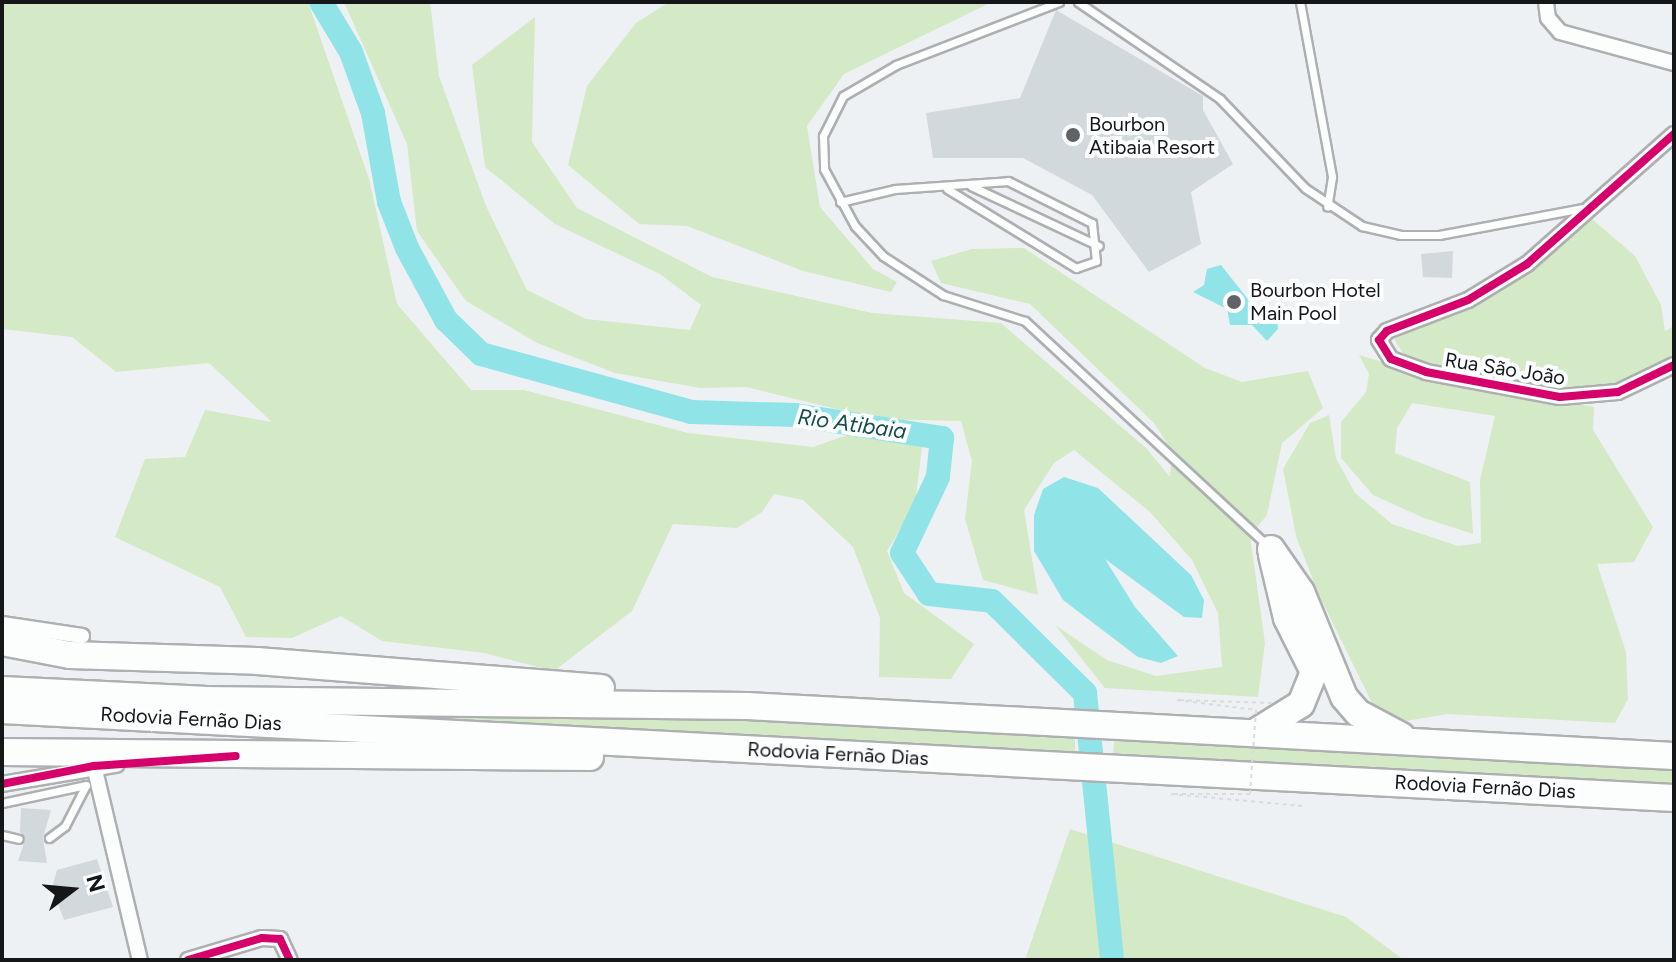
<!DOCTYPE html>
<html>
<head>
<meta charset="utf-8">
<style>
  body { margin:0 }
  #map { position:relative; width:1676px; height:962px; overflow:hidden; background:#eef1f4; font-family:Figtree,sans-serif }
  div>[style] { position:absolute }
  .green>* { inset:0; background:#d4e9c5 }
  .water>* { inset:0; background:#90e4e7 }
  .river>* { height:24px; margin:-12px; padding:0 12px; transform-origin:12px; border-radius:12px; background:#90e4e7 }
  .building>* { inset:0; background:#d2d9dd }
  .roads { filter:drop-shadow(2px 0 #adafb1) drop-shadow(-2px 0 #adafb1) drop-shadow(0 2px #adafb1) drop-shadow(0 -2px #adafb1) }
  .lane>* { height:7px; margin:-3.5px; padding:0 3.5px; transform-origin:3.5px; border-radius:3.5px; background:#fcfdfd }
  .street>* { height:14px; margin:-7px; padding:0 7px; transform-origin:7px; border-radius:7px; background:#fcfdfd }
  .highway>* { height:26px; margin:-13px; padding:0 13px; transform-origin:13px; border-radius:13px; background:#fcfdfd }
  .path-bridge>* { height:2px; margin-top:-1px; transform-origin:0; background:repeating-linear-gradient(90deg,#dadbdc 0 4px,transparent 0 8px) }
  .cycleway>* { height:8px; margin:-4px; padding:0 4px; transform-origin:4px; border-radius:4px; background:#d6006c }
  .dots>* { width:22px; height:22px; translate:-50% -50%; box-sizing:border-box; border:4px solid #fdfeff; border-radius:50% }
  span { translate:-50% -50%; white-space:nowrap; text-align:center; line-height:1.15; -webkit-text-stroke:8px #fdfeff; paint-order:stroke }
  .poi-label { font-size:20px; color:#141618 }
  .left { translate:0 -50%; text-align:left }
  .street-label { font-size:20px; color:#141618 }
  .water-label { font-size:22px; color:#164b4c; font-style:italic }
  .frame { position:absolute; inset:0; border:4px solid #141618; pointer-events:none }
  .north { position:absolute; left:32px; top:850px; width:80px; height:80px; -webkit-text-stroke:6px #fdfeff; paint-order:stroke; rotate:74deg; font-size:22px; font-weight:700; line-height:32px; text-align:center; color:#141618 }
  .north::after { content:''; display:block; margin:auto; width:28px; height:36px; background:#141618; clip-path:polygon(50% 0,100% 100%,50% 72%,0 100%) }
</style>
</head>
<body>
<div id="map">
  <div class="green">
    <i style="clip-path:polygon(2px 2px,308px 2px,369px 179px,397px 304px,471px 390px,524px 390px,688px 433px,813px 447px,859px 431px,922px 447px,915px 504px,887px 551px,904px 593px,974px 644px,951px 679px,879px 677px,880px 618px,853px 547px,803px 500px,774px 494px,762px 512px,737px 528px,673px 524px,632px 611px,554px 671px,484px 653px,382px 641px,341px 616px,292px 638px,246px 637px,220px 587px,115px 537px,145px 459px,185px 457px,205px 410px,272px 422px,209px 363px,116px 372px,72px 337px,2px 329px)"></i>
    <i style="clip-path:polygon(344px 2px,430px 2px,439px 76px,486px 206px,527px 290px,586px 319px,690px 330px,701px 305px,660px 274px,555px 224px,485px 167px,472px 65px,535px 17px,532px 142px,577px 208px,712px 277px,872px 313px,1001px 323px,1147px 449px,1170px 477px,1172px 451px,1154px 423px,1030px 304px,941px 283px,931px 261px,972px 249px,1024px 248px,1205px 368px,1242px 382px,1308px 371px,1323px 408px,1282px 443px,1267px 515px,1250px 536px,1265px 643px,1258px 697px,1105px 688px,1055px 625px,1107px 660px,1156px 676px,1222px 667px,1218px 613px,1192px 560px,1150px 512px,1074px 450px,1054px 463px,1024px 510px,1038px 595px,983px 580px,965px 519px,972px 461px,961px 421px,878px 419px,746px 387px,700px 388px,615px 373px,537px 343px,466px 301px,417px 231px,407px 144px)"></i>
    <i style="clip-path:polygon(669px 2px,992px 2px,844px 74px,807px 126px,820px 207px,873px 269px,897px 282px,891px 292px,803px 271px,687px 226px,639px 224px,568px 165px,587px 86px,636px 23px)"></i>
    <i style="clip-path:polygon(1592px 219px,1635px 256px,1661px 305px,1665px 331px,1674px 326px,1674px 356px,1610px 386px,1544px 387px,1406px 358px,1394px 339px,1510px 284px)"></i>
    <i style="clip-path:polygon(1359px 355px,1453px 383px,1594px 407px,1593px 430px,1653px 527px,1634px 562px,1597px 564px,1626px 652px,1628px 699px,1615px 723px,1448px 714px,1406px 721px,1373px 705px,1318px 593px,1296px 536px,1283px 469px,1310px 423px,1329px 415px,1336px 458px,1355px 493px,1392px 524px,1458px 546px,1481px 543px,1480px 480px,1495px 416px,1412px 403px,1397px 428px,1395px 453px,1470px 482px,1473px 534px,1424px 518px,1373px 495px,1341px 458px,1341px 422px,1366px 392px,1369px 374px)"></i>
    <i style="clip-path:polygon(578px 709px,1075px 734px,1075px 752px,245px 711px)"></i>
    <i style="clip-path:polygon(1115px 736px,1674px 763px,1674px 786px,1113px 753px)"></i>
    <i style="clip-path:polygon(1070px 829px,1346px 917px,1404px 960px,1025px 960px)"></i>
  </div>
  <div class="water">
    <i style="clip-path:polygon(1221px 265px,1251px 303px,1277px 316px,1278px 329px,1267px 341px,1252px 325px,1230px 325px,1227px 309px,1193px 292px,1204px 285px,1207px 269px)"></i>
    <i style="clip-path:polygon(1064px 477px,1098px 488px,1191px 575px,1204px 600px,1202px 618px,1184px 617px,1105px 559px,1135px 607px,1178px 656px,1161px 663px,1138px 657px,1063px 600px,1034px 551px,1034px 515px,1043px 489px)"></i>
  </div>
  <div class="river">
    <i style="left:321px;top:2px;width:58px;rotate:59deg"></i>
    <i style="left:351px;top:52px;width:65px;rotate:70.2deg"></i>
    <i style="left:373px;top:113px;width:90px;rotate:79.8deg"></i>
    <i style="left:389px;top:202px;width:49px;rotate:68.6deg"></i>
    <i style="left:407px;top:248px;width:82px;rotate:61.6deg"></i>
    <i style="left:446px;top:320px;width:49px;rotate:44.2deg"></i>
    <i style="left:481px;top:354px;width:218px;rotate:15.4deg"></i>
    <i style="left:691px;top:412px;width:104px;rotate:1.7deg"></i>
    <i style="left:795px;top:415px;width:149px;rotate:8.9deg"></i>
    <i style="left:942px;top:438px;width:39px;rotate:96deg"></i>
    <i style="left:938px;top:477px;width:84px;rotate:115.3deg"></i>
    <i style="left:902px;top:553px;width:49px;rotate:56.6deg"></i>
    <i style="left:929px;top:594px;width:63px;rotate:6.3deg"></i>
    <i style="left:992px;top:601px;width:131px;rotate:44.7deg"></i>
    <i style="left:1085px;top:693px;width:268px;rotate:84.2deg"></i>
  </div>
  <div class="building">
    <i style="clip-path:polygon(1056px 10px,1203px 96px,1203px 110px,1233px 164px,1191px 192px,1201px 244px,1149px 272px,1092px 195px,1023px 158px,933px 158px,926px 113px,1020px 98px)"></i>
    <i style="clip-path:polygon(1453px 251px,1452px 278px,1423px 277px,1421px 254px)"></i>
    <i style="clip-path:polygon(21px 808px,51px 810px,43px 838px,47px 863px,18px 861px,25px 840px,20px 832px)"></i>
    <i style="clip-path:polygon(97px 859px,113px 907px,64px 920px,52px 888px,57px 870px)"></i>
  </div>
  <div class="roads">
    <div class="lane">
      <i style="left:1059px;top:2px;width:175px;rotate:158.9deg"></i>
      <i style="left:896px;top:65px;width:61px;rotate:149.7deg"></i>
      <i style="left:843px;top:96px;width:45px;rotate:116.6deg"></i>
      <i style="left:823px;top:136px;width:33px;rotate:88deg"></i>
      <i style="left:824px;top:169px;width:65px;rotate:61.5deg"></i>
      <i style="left:855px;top:226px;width:41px;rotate:47deg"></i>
      <i style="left:883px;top:256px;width:72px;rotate:33deg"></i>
      <i style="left:943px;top:295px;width:86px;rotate:17.6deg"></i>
      <i style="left:1025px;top:321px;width:330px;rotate:42.8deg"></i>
      <i style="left:1078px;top:2px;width:172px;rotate:34.3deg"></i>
      <i style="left:1220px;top:99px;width:123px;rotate:46.3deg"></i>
      <i style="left:1305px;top:188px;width:69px;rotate:33.7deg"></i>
      <i style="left:1362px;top:226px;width:40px;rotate:13deg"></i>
      <i style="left:1401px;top:235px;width:38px"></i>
      <i style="left:1439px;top:235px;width:152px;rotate:-10.6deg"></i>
      <i style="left:1300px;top:2px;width:178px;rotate:79.6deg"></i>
      <i style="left:1332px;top:177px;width:30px;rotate:99deg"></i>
      <i style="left:971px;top:186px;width:141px;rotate:25.1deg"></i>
      <i style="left:840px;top:202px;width:57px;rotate:-13.3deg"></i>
      <i style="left:895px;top:189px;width:113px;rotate:-4deg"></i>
      <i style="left:1008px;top:181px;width:94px;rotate:26.6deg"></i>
      <i style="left:1092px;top:223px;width:38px;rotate:84deg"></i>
      <i style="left:1096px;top:261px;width:21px;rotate:161deg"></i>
      <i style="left:1076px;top:268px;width:151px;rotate:-148.5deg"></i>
      <i style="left:2px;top:803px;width:86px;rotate:-12.1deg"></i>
      <i style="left:2px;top:835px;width:17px;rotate:13deg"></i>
      <i style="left:49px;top:838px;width:20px;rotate:-37deg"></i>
      <i style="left:65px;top:826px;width:46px;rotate:-62.9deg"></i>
    </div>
    <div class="street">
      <i style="left:1546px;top:2px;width:16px;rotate:83deg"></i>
      <i style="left:1548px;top:18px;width:18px;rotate:49deg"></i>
      <i style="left:1560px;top:32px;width:118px;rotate:15.2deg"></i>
      <i style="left:1674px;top:134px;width:196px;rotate:138.5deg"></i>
      <i style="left:1527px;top:264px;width:69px;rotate:148.6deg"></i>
      <i style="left:1468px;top:300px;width:87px;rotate:159.1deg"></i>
      <i style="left:1387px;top:331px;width:12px;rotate:132deg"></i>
      <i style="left:1379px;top:340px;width:22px;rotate:58deg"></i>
      <i style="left:1391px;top:359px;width:37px;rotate:20deg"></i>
      <i style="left:1426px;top:372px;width:136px;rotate:10.6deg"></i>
      <i style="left:1560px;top:397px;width:58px;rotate:-4.9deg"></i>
      <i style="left:1618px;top:392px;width:62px;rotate:-25.7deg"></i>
      <i style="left:2px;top:624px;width:81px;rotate:8.5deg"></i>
      <i style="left:94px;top:766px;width:199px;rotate:76.7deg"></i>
      <i style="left:2px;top:784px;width:116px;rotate:-9.5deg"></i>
      <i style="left:188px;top:960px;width:77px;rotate:-16.6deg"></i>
      <i style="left:262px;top:938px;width:18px;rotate:3deg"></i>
      <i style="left:280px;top:939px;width:23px;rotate:65deg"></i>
    </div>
    <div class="highway">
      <i style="left:1271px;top:549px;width:52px;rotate:55.1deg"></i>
      <i style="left:1301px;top:592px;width:113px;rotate:67.7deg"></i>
      <i style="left:1344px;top:697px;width:21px;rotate:49deg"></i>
      <i style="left:1358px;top:713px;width:49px;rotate:28.1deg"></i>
      <i style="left:2px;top:642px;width:69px;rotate:10.8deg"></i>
      <i style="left:70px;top:655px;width:187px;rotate:1.8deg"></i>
      <i style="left:257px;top:661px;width:345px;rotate:4.5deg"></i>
      <i style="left:2px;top:690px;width:201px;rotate:2.8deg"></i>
      <i style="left:203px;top:700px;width:544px;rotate:0.63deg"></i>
      <i style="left:747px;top:706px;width:928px;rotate:3.09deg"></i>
      <i style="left:2px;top:710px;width:1674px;rotate:3.01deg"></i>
      <i style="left:1254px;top:733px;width:55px;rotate:-31.7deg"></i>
      <i style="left:1301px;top:704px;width:35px;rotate:-68deg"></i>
      <i style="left:1314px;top:672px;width:60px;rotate:-116.6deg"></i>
      <i style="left:1287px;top:618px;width:65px;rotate:-103.4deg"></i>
      <i style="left:2px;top:752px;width:588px;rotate:0.49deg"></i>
    </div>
  </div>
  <div class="path-bridge">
    <i style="left:1272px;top:703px;width:95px;rotate:-178.2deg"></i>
    <i style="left:1177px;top:700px;width:80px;rotate:7.2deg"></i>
    <i style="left:1256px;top:710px;width:84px;rotate:94.1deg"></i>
    <i style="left:1250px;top:794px;width:79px;rotate:180deg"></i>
    <i style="left:1171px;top:794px;width:132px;rotate:5.2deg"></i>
  </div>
  <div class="cycleway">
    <i style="left:1674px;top:134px;width:196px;rotate:138.5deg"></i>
    <i style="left:1527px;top:264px;width:69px;rotate:148.6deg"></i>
    <i style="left:1468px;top:300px;width:87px;rotate:159.1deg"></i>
    <i style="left:1387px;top:331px;width:12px;rotate:132deg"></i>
    <i style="left:1379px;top:340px;width:22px;rotate:58deg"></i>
    <i style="left:1391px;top:359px;width:37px;rotate:20deg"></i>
    <i style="left:1426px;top:372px;width:136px;rotate:10.6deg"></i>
    <i style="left:1560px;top:397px;width:58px;rotate:-4.9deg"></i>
    <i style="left:1618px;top:392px;width:62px;rotate:-25.7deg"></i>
    <i style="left:2px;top:784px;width:94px;rotate:-11.1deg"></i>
    <i style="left:94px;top:766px;width:142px;rotate:-4deg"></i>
    <i style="left:188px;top:960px;width:77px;rotate:-16.6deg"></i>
    <i style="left:262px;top:938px;width:18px;rotate:3deg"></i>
    <i style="left:280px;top:939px;width:23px;rotate:65deg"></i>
  </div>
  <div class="dots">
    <i style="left:1073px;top:135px;background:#606365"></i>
    <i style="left:1234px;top:302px;background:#606365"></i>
  </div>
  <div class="poi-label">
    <span class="left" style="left:1089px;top:136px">Bourbon<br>Atibaia Resort</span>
    <span class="left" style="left:1250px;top:302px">Bourbon Hotel<br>Main Pool</span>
  </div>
  <div class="street-label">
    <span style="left:1505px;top:369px;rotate:9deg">Rua São João</span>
    <span style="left:191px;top:719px;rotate:3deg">Rodovia Fernão Dias</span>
    <span style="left:838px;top:754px;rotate:3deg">Rodovia Fernão Dias</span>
    <span style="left:1485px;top:787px;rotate:3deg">Rodovia Fernão Dias</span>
  </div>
  <div class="water-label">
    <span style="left:852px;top:424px;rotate:8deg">Rio Atibaia</span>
  </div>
  <div class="frame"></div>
  <div class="north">N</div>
</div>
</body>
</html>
